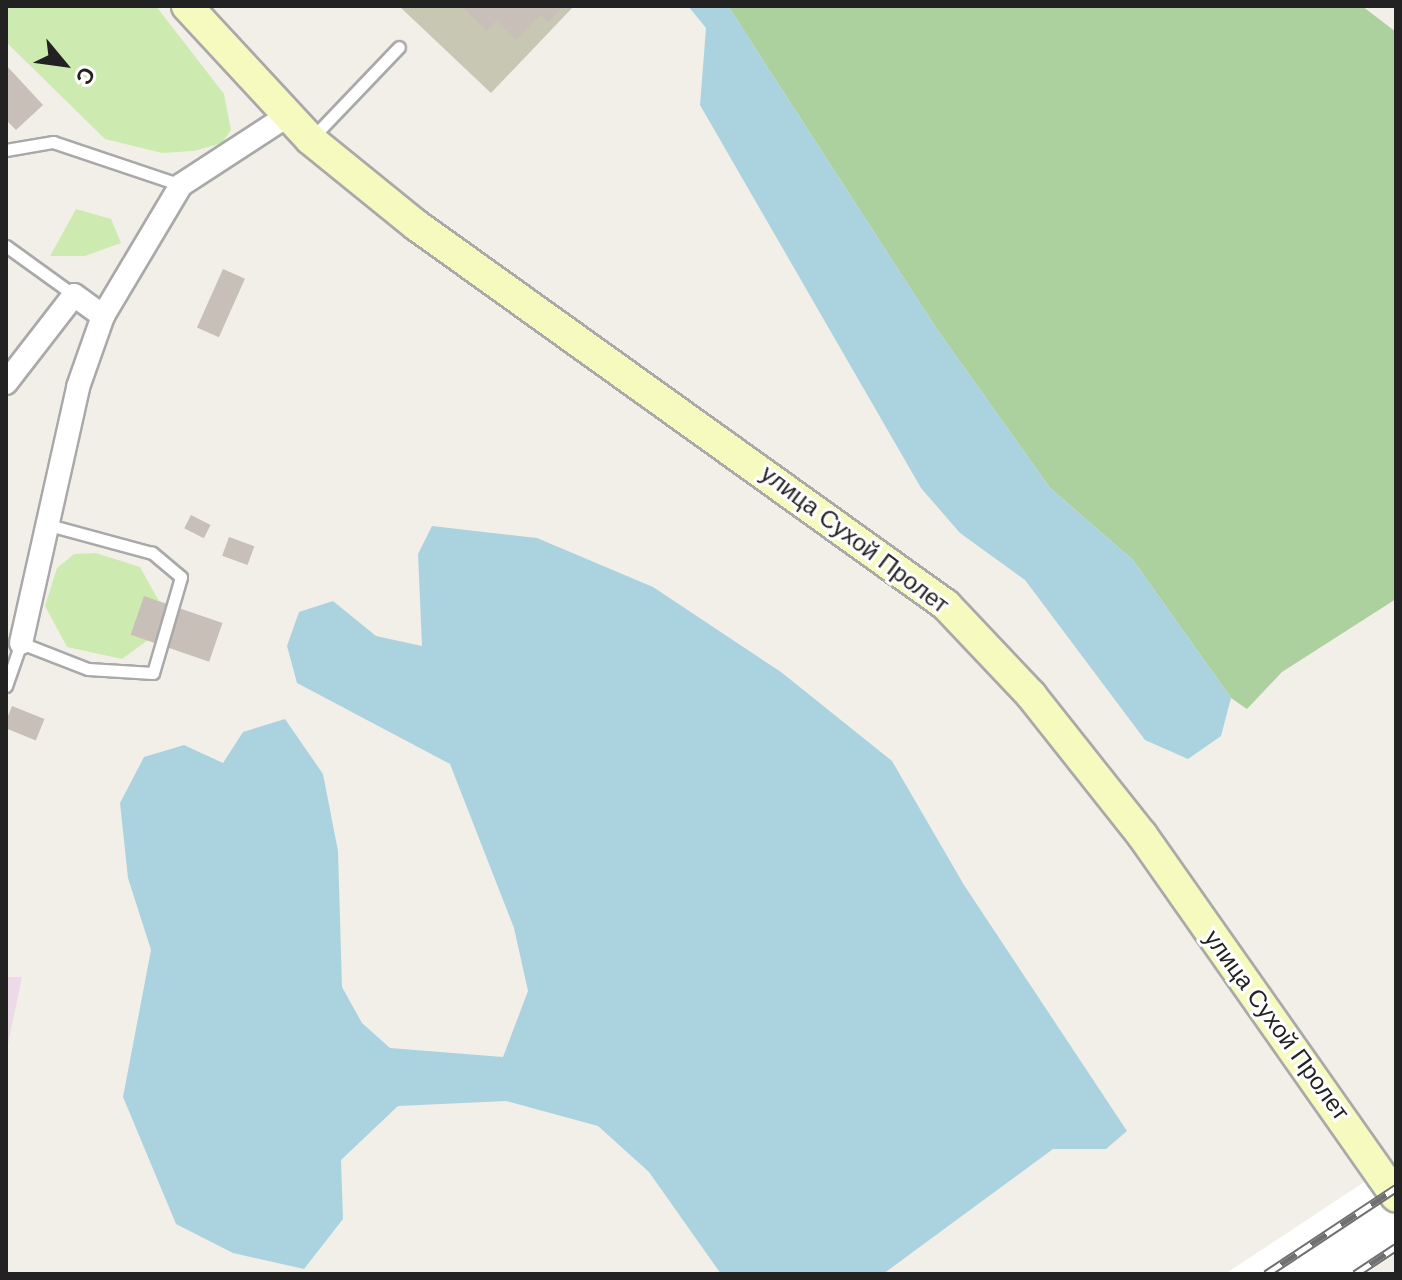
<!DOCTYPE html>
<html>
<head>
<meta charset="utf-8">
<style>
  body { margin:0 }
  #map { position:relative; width:1402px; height:1280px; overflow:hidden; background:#f2efe9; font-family:Arial,sans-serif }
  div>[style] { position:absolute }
  .industrial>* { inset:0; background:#ebdbe8 }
  .construction>* { inset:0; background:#c7c7b4 }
  .grass>* { inset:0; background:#cdebb0 }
  .forest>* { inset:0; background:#add19e }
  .water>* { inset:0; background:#aad3df }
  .pier>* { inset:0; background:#fff }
  .building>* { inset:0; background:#c7bfb8; transform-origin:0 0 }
  .roads { filter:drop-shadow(2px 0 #a9a9a9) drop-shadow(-2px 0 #a9a9a9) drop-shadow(0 2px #a9a9a9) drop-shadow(0 -2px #a9a9a9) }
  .service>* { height:11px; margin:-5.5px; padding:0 5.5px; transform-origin:5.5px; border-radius:5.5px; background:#fff }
  .minor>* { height:22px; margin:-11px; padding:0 11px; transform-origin:11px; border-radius:11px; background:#fff }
  .secondary>* { height:30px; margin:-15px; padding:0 15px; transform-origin:15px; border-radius:15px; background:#f7fabf }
  .rail>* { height:9px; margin-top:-4.5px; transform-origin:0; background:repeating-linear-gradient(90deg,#fff 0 18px,#707070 0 36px); box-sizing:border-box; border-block:2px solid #707070 }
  span { translate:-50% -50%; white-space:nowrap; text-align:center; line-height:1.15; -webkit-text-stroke:6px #fff; paint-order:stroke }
  .street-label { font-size:24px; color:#222 }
  .frame { position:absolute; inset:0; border:8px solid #222; pointer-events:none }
  .north { position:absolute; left:24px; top:24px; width:80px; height:80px; -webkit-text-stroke:6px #fff; paint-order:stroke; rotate:119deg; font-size:22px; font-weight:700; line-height:32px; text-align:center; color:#222 }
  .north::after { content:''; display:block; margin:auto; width:28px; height:36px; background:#222; clip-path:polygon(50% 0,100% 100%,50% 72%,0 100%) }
</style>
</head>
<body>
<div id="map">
  <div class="industrial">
    <i style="clip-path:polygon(6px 977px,22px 977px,6px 1053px)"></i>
  </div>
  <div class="construction">
    <i style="clip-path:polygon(399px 6px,574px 6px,491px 93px)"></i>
  </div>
  <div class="grass">
    <i style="clip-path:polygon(6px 6px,156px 6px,224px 94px,231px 130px,222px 143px,194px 151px,162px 153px,105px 139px,6px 42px)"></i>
    <i style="clip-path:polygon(76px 209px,111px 219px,121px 243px,85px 256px,50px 256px)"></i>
    <i style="clip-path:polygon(96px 553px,140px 567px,159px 601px,144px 597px,132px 635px,148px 640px,122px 659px,67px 647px,45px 606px,57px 568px,74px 554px)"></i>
  </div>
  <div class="forest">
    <i style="clip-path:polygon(728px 6px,1362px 6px,1396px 32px,1396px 599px,1282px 672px,1247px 709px,1231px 698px,1133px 560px,1050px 488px,936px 328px)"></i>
  </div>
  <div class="water">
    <i style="clip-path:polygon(688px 6px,728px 6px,936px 328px,1050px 488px,1133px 560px,1231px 698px,1221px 736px,1188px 759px,1145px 740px,1025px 580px,960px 533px,921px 488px,700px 105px,706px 28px)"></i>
    <i style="clip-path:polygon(432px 526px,537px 538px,653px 587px,781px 672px,892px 761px,964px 885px,1127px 1131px,1106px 1149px,1053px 1149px,883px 1274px,721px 1274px,649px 1172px,598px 1126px,506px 1101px,398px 1106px,341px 1160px,343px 1219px,304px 1269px,233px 1253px,176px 1224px,123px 1097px,151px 950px,128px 878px,120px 803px,144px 757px,184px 745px,223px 763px,243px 732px,285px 719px,323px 774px,338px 851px,342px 987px,362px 1023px,390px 1048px,503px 1057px,528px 991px,514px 928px,450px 764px,297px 683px,287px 646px,299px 612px,333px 601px,376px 636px,422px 646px,418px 554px)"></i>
  </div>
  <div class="pier">
    <i style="clip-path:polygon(1396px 1161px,1396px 1254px,1365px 1274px,1225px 1274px)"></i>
  </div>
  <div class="building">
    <i style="clip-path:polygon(461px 6px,563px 6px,548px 22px,541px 15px,516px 40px,496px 21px,487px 31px)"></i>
    <i style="clip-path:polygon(6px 65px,43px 105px,16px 130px,6px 120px)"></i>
    <i style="left:223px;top:269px;width:24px;height:64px;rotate:24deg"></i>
    <i style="left:191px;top:515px;width:22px;height:15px;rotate:27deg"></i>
    <i style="left:229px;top:537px;width:27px;height:20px;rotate:20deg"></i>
    <i style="left:144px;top:596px;width:83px;height:41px;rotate:19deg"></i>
    <i style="left:12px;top:706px;width:35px;height:23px;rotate:22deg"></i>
  </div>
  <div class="roads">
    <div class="service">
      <i style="left:311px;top:139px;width:127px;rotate:-46.3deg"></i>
      <i style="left:6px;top:150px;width:48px;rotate:-9.7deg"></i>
      <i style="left:53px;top:142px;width:135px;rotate:18.6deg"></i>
      <i style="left:6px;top:246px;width:84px;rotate:35.8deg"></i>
      <i style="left:6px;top:686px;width:46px;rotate:-70.8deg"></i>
      <i style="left:21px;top:643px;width:72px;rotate:21.2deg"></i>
      <i style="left:88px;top:669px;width:65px;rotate:3.5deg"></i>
      <i style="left:153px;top:673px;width:100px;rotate:-73.7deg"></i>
      <i style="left:181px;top:577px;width:38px;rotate:-140deg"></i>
      <i style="left:152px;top:553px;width:107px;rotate:-164.8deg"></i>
    </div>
    <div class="minor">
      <i style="left:6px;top:383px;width:111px;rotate:-52.3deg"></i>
      <i style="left:74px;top:295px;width:36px;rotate:36deg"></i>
      <i style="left:21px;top:643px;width:262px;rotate:-77.4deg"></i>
      <i style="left:78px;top:387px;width:75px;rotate:-70.6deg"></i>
      <i style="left:103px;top:316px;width:152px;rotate:-59.2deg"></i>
      <i style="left:181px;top:185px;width:126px;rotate:-33.1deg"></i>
    </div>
    <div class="secondary">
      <i style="left:187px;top:6px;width:181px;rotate:47.2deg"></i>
      <i style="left:310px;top:139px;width:136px;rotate:39.1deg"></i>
      <i style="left:416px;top:225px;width:652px;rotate:35.64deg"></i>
      <i style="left:946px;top:605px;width:124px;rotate:46.6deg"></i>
      <i style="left:1031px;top:695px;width:179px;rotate:51.6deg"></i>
      <i style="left:1142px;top:835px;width:442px;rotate:54.9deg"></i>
    </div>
  </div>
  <div class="rail">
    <i style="left:1266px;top:1274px;width:156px;rotate:-33.5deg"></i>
    <i style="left:1355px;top:1274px;width:49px;rotate:-33.4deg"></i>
  </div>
  <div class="street-label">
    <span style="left:855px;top:539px;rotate:37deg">улица Сухой Пролет</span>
    <span style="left:1277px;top:1025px;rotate:54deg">улица Сухой Пролет</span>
  </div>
  <div class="frame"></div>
  <div class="north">С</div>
</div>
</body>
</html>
